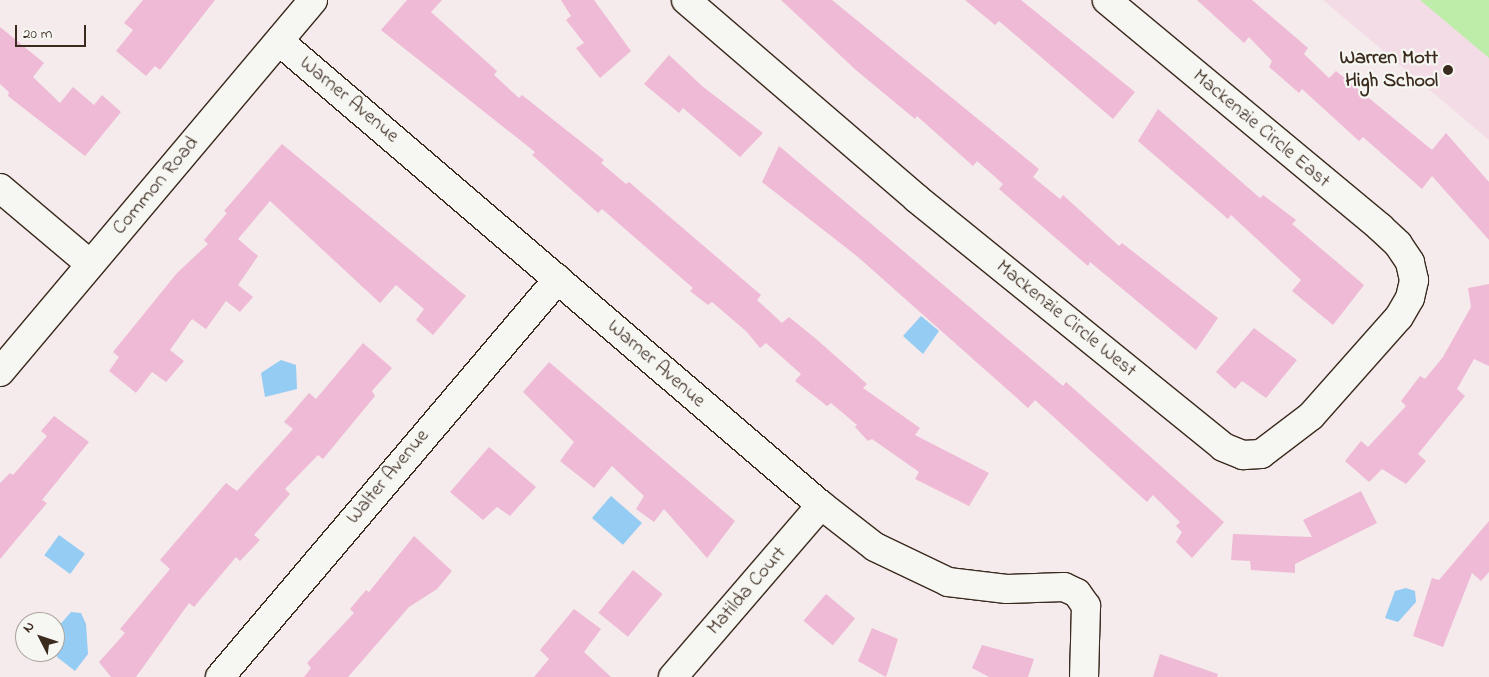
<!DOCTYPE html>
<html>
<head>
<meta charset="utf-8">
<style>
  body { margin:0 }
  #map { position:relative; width:1489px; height:677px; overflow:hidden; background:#f5eaec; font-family:"Indie Flower",sans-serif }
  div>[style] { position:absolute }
  .built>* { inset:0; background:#f3dce5 }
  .green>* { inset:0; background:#beeca9 }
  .water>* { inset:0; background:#94ccf3; transform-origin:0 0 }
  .building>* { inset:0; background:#efbad5; transform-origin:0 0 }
  .roads { filter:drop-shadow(1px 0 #3b2a1e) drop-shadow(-1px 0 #3b2a1e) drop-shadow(0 1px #3b2a1e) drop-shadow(0 -1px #3b2a1e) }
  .street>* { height:28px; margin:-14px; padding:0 14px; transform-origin:14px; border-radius:14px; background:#f6f6f2 }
  .dots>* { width:14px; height:14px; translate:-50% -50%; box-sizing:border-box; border:2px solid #f6f6f2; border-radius:50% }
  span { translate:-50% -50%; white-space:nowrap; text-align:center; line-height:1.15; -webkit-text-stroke:4.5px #f6f6f2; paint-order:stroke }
  .poi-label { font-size:20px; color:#3b2a1e; font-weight:700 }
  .right { translate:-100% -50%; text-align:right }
  .street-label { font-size:20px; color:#3b2a1e }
  .north { position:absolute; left:15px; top:612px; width:50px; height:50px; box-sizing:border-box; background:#f6f6f2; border:1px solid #aba49d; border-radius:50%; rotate:311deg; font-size:14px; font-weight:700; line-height:20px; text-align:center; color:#3b2a1e }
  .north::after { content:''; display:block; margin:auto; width:18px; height:22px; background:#3b2a1e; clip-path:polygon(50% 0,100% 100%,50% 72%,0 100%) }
  .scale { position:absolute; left:15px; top:25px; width:71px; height:22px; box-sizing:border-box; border:2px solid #3b2a1e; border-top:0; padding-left:6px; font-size:15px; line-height:18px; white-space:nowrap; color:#3b2a1e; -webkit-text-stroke:4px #f6f6f2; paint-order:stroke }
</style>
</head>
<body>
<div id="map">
  <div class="built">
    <i style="clip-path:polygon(1323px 0,1489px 0,1489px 140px)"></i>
  </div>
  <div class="green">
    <i style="clip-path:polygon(1420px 0,1489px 0,1489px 58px)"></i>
  </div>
  <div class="water">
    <i style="clip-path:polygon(921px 316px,939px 331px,923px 354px,903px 336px)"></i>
    <i style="clip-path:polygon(281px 360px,296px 365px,297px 389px,265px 397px,261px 373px)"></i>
    <i style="left:611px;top:496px;width:41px;height:29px;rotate:41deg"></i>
    <i style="left:59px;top:535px;width:32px;height:25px;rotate:36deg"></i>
    <i style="clip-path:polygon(1406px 588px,1415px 591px,1416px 602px,1398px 622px,1385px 618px,1395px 591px)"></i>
    <i style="clip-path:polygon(71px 612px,81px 613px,86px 624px,88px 654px,75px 671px,57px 657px,55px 645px,58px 627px)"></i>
  </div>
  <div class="building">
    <i style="clip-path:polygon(143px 0,215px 0,160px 70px,155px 66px,146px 76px,116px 51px,133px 30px,124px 23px)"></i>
    <i style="clip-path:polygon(407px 0,442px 0,431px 12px,497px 71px,494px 75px,519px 98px,522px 95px,604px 160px,601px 163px,626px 184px,629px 182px,761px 295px,757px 300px,782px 323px,789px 317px,815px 338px,867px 384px,863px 388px,920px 428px,915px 435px,989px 473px,969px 506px,915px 479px,919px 472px,872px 439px,868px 441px,855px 427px,857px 425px,831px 403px,827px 406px,795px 381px,801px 374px,766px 343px,760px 348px,747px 332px,712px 302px,708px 305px,690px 291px,693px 288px,602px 209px,598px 213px,532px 155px,535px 152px,381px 30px)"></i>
    <i style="clip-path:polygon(561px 0,594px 0,631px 51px,600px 78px,576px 48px,584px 43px,566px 20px,571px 16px)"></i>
    <i style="clip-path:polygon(781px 0,832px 0,1039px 169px,1033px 177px,1060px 199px,1063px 195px,1119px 246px,1122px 243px,1218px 318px,1196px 350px,1090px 262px,1088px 266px,999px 189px,1003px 184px,977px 161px,973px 166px,917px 116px,915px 119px,857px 71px)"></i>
    <i style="clip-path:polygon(965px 0,1021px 0,1135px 92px,1113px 119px,999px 21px,995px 25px)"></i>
    <i style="clip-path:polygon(1197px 0,1252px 0,1308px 48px,1304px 54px,1329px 78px,1336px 71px,1432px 150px,1446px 133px,1489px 182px,1489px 240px,1432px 176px,1422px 189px,1363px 137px,1359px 141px,1302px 89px,1299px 93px,1269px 67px,1272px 61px,1249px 37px,1244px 43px)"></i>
    <i style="clip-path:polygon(0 27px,44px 63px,33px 77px,60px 103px,73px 87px,94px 105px,102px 95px,121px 112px,85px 156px,8px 96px,9px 92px,0 84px)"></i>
    <i style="clip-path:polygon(669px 55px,702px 86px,763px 133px,740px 157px,683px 108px,679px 113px,644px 84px)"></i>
    <i style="clip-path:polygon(1158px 109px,1260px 198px,1263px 195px,1296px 220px,1292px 224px,1364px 285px,1333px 325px,1292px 291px,1301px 280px,1231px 215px,1228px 219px,1138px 141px)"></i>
    <i style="clip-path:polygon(282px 144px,466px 296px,433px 335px,416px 320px,424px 309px,396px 285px,380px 303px,270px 201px,238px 239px,258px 256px,238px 285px,253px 297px,240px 312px,226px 301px,206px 329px,192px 319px,170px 350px,184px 361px,166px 382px,152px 372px,136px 393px,109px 371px,119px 357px,113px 352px,177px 273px,208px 244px,204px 240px,227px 213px,224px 211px)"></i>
    <i style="clip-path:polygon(779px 146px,1063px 386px,1066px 382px,1224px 522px,1192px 558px,1176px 542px,1182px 532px,1176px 526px,1180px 522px,1153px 495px,1147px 502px,1035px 400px,1028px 408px,858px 257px,762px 182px)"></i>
    <i style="clip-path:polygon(1489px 284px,1489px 366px,1474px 359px,1457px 389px,1465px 396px,1418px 454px,1426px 461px,1406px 484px,1382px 469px,1369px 482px,1345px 461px,1361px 441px,1368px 447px,1406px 406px,1401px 401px,1420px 376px,1425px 379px,1443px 357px,1471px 307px,1468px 288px)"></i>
    <i style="clip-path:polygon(1254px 328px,1297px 360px,1266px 398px,1242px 381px,1235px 389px,1216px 372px)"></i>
    <i style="clip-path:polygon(363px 343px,392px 368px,372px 391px,375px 396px,323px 459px,318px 455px,285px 489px,290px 494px,254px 535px,260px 540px,240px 561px,236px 557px,194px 607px,189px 603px,136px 677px,111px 677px,99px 662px,125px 633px,120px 629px,170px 569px,160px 560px,226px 483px,237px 491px,293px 429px,284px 422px,309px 393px,316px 399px)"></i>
    <i style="clip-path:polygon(549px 362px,735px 521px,707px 558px,664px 509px,654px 522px,636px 509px,644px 496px,612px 466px,594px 488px,560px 461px,574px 442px,523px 392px)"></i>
    <i style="clip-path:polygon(54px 416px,89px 442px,42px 500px,47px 503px,0 559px,0 483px,10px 473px,13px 475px,47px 436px,41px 431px)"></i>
    <i style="clip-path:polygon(489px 447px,536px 487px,510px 516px,497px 507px,483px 520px,450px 492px)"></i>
    <i style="clip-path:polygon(1361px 491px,1377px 523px,1295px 564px,1295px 573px,1251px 570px,1250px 561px,1231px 560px,1233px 534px,1312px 537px,1303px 520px)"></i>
    <i style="clip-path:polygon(1489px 521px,1489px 572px,1481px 581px,1472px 573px,1443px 647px,1413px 636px,1432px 578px,1439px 580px)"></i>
    <i style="clip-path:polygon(414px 536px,452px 571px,437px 589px,409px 607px,348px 677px,304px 677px,311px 668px,307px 663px,354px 613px,350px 609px,366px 590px,369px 592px)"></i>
    <i style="left:633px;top:570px;width:38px;height:55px;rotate:39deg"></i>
    <i style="left:826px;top:594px;width:38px;height:35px;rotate:40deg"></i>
    <i style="clip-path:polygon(574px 609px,601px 629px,584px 652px,611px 677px,534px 677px,549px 659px,540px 650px)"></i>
    <i style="clip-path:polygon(872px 628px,898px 639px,886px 677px,858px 661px)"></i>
    <i style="clip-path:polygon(982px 645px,1034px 659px,1028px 677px,989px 677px,972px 668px)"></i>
    <i style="clip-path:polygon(1160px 654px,1218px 674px,1217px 677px,1153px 677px)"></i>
  </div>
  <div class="roads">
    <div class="street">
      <i style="left:686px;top:0;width:303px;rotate:40.7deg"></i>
      <i style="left:916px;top:198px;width:395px;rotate:39deg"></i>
      <i style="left:1223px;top:447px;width:22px;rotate:22deg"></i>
      <i style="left:1243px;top:455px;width:18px;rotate:-3deg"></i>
      <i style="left:1261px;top:454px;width:63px;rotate:-37.2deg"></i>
      <i style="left:1311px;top:416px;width:132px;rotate:-48.4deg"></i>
      <i style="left:1399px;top:317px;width:22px;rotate:-60deg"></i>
      <i style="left:1410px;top:298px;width:18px;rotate:-77deg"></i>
      <i style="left:1414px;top:280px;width:18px;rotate:-103deg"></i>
      <i style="left:1410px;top:262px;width:22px;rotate:-124deg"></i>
      <i style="left:1398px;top:244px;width:25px;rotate:-137deg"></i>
      <i style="left:1380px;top:227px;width:355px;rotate:-140.3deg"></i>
      <i style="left:279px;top:41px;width:713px;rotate:40.57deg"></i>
      <i style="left:821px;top:505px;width:68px;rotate:37.9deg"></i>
      <i style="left:875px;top:547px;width:81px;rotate:25.6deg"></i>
      <i style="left:948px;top:582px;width:59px;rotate:6.8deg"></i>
      <i style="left:1007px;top:589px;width:57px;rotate:-2deg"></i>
      <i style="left:1064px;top:587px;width:14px;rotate:25deg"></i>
      <i style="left:1077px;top:593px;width:16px;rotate:55deg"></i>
      <i style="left:1086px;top:606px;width:71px;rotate:91.6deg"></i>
      <i style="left:0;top:188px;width:118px;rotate:40.2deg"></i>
      <i style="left:0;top:372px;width:486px;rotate:-49.9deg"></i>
      <i style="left:220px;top:677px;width:522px;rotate:-49.66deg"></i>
      <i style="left:673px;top:677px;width:227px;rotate:-49.3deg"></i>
    </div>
  </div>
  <div class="dots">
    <i style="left:1448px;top:70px;background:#3b2a1e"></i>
  </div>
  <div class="poi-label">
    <span class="right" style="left:1438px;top:70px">Warren Mott<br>High School</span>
  </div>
  <div class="street-label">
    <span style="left:349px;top:100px;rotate:40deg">Warner Avenue</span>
    <span style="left:1261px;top:129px;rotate:40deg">Mackenzie Circle East</span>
    <span style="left:156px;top:186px;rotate:-50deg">Common Road</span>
    <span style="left:1066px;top:319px;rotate:39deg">Mackenzie Circle West</span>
    <span style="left:656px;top:364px;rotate:41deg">Warner Avenue</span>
    <span style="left:388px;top:477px;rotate:-50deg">Walter Avenue</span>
    <span style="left:747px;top:591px;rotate:-49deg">Matilda Court</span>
  </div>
  <div class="north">N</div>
  <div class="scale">20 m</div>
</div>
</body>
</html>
